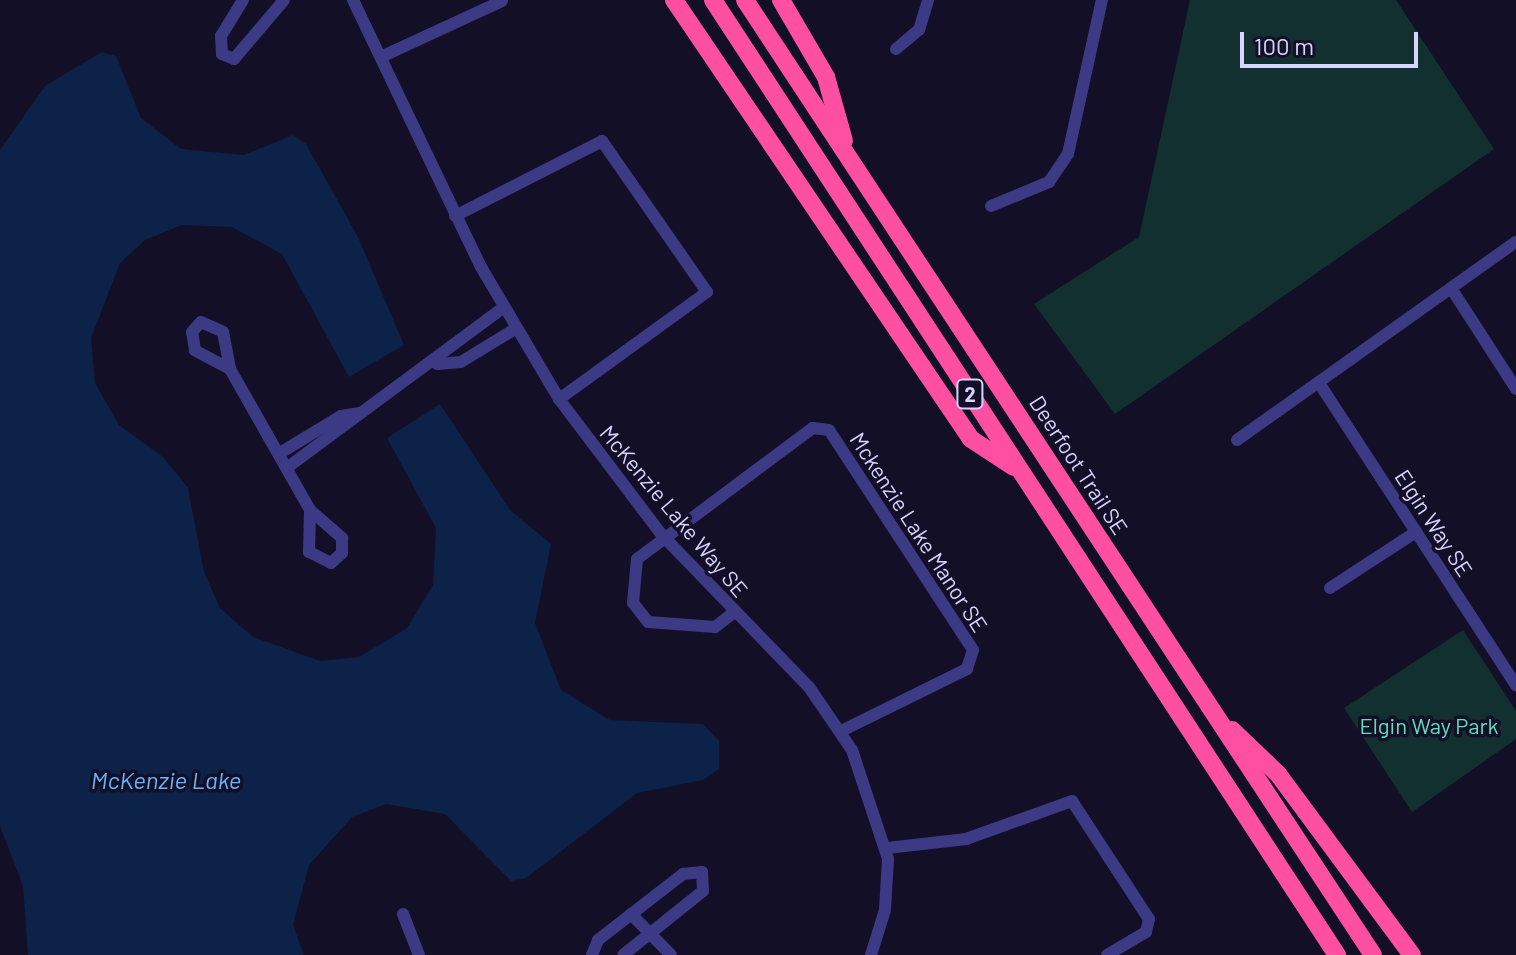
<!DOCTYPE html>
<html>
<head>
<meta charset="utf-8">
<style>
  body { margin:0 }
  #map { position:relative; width:1516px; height:955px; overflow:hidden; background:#130f26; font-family:Barlow,sans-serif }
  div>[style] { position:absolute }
  .green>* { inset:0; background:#12302f }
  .water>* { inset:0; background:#0c2248 }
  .minor>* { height:12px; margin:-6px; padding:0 6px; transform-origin:6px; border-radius:6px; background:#3d3a85 }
  .highway>* { height:18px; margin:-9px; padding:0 9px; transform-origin:9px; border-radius:9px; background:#ff4fa3 }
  span { translate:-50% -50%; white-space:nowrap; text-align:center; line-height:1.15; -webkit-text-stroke:7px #130f26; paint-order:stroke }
  .shield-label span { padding:2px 6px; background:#130f26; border:2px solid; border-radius:6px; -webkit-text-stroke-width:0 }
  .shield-label { font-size:20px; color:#d9d4ff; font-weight:700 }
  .street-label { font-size:22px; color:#d9d4ff }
  .park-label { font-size:22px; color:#5fe0c0 }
  .water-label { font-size:24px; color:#62b6ff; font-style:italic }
  .scale { position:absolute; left:1240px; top:32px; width:178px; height:36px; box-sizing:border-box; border:4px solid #d9d4ff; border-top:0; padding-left:10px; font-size:24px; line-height:28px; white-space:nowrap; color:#d9d4ff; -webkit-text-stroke:6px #130f26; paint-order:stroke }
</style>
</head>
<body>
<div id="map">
  <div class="green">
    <i style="clip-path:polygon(1190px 0,1396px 0,1494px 149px,1115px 414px,1034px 304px,1139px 237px)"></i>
    <i style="clip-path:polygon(1463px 630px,1516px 711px,1516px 739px,1412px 812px,1344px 708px)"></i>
  </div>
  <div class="water">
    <i style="clip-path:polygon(102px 52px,116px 56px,141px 118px,181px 149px,244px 155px,293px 135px,306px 144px,358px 237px,404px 345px,349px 377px,282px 254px,232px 227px,182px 225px,145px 240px,120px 263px,91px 338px,95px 383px,119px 425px,163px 457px,188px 488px,204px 572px,220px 608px,253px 637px,320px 661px,359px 657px,407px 628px,433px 585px,436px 528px,387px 438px,440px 404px,510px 510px,551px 544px,535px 623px,561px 690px,610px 720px,703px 724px,719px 741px,719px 769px,703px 780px,637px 793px,526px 878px,511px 881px,445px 814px,386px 804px,352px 817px,309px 865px,293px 925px,304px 955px,28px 955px,23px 886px,0 826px,0 150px,45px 86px)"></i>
  </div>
  <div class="minor">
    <i style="left:243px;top:0;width:42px;rotate:121.4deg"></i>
    <i style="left:221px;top:36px;width:18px;rotate:87deg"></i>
    <i style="left:222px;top:54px;width:13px;rotate:23deg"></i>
    <i style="left:234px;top:59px;width:77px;rotate:-49.7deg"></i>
    <i style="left:353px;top:0;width:296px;rotate:64.4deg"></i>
    <i style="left:481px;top:267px;width:153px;rotate:59.4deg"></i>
    <i style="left:559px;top:399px;width:171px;rotate:52.9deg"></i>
    <i style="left:662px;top:535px;width:211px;rotate:46deg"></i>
    <i style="left:809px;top:687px;width:76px;rotate:55.7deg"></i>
    <i style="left:852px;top:750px;width:115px;rotate:71.7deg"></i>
    <i style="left:888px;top:859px;width:51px;rotate:93.4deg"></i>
    <i style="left:885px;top:910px;width:47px;rotate:107.3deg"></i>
    <i style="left:896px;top:49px;width:30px;rotate:-40deg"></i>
    <i style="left:919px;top:30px;width:31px;rotate:-73deg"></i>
    <i style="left:383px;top:56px;width:131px;rotate:-24.8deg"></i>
    <i style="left:991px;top:206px;width:63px;rotate:-22.5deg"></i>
    <i style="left:1049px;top:182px;width:34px;rotate:-56deg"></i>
    <i style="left:1068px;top:154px;width:158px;rotate:-77.6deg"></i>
    <i style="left:455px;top:216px;width:165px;rotate:-27deg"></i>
    <i style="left:602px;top:141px;width:184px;rotate:55.2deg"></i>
    <i style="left:707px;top:292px;width:183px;rotate:144.1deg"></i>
    <i style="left:1451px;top:288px;width:120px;rotate:57.2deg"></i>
    <i style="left:201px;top:322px;width:24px;rotate:24deg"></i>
    <i style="left:223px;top:332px;width:38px;rotate:79deg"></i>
    <i style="left:230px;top:369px;width:40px;rotate:-152deg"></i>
    <i style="left:195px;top:350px;width:18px;rotate:-99deg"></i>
    <i style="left:192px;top:332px;width:13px;rotate:-48deg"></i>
    <i style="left:437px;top:364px;width:24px;rotate:-5deg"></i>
    <i style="left:461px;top:362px;width:63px;rotate:-31.4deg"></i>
    <i style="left:230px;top:369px;width:162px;rotate:60.4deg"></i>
    <i style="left:310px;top:510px;width:43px;rotate:41.2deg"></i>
    <i style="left:342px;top:538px;width:15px;rotate:90deg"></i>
    <i style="left:342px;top:553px;width:15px;rotate:138deg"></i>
    <i style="left:331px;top:563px;width:25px;rotate:-153deg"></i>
    <i style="left:309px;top:552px;width:42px;rotate:-88.6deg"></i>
    <i style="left:1319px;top:383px;width:361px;rotate:56.9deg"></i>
    <i style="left:1237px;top:440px;width:342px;rotate:-35.4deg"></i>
    <i style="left:280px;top:453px;width:71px;rotate:-31.2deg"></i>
    <i style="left:341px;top:416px;width:19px;rotate:-9deg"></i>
    <i style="left:288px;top:467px;width:267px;rotate:-36.5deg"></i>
    <i style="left:1330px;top:588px;width:103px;rotate:-33.1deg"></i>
    <i style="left:733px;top:613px;width:23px;rotate:142deg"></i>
    <i style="left:715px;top:627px;width:67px;rotate:-175.7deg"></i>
    <i style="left:648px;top:622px;width:24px;rotate:-128deg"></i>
    <i style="left:633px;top:603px;width:44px;rotate:-84.8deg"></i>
    <i style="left:637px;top:559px;width:219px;rotate:-36.7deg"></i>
    <i style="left:813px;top:428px;width:16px;rotate:7deg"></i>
    <i style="left:829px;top:430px;width:263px;rotate:56.8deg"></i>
    <i style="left:973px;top:650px;width:20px;rotate:108deg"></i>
    <i style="left:967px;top:669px;width:140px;rotate:153.8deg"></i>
    <i style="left:887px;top:848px;width:80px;rotate:-6.5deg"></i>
    <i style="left:966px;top:839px;width:113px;rotate:-19.7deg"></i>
    <i style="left:1072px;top:801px;width:141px;rotate:56.9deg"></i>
    <i style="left:1149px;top:919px;width:13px;rotate:103deg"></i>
    <i style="left:1146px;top:932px;width:45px;rotate:149.5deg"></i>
    <i style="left:403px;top:914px;width:44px;rotate:68.7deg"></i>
    <i style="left:631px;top:914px;width:57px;rotate:45.7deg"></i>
    <i style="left:592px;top:955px;width:16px;rotate:-68deg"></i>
    <i style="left:598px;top:940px;width:108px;rotate:-37.8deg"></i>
    <i style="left:683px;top:874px;width:19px;rotate:-6deg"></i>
    <i style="left:702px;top:872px;width:19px;rotate:87deg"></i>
    <i style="left:703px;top:891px;width:102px;rotate:141.3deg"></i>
  </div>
  <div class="highway">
    <i style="left:674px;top:0;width:530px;rotate:55.92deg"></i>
    <i style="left:971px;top:439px;width:51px;rotate:33.1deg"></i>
    <i style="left:713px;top:0;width:1141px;rotate:56.84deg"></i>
    <i style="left:745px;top:0;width:1143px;rotate:56.67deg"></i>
    <i style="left:781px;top:0;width:89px;rotate:59.7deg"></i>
    <i style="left:826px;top:77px;width:66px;rotate:74.3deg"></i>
    <i style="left:1232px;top:730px;width:64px;rotate:43.7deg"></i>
    <i style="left:1278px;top:774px;width:225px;rotate:53.5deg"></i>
  </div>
  <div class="shield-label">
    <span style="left:970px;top:394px">2</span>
  </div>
  <div class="street-label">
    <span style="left:1079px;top:465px;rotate:57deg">Deerfoot Trail SE</span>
    <span style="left:674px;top:511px;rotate:50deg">McKenzie Lake Way SE</span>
    <span style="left:1434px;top:523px;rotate:57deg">Elgin Way SE</span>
    <span style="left:919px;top:532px;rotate:57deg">Mckenzie Lake Manor SE</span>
  </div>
  <div class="park-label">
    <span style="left:1429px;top:726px">Elgin Way Park</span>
  </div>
  <div class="water-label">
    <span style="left:166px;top:780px">McKenzie Lake</span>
  </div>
  <div class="scale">100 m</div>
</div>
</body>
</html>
